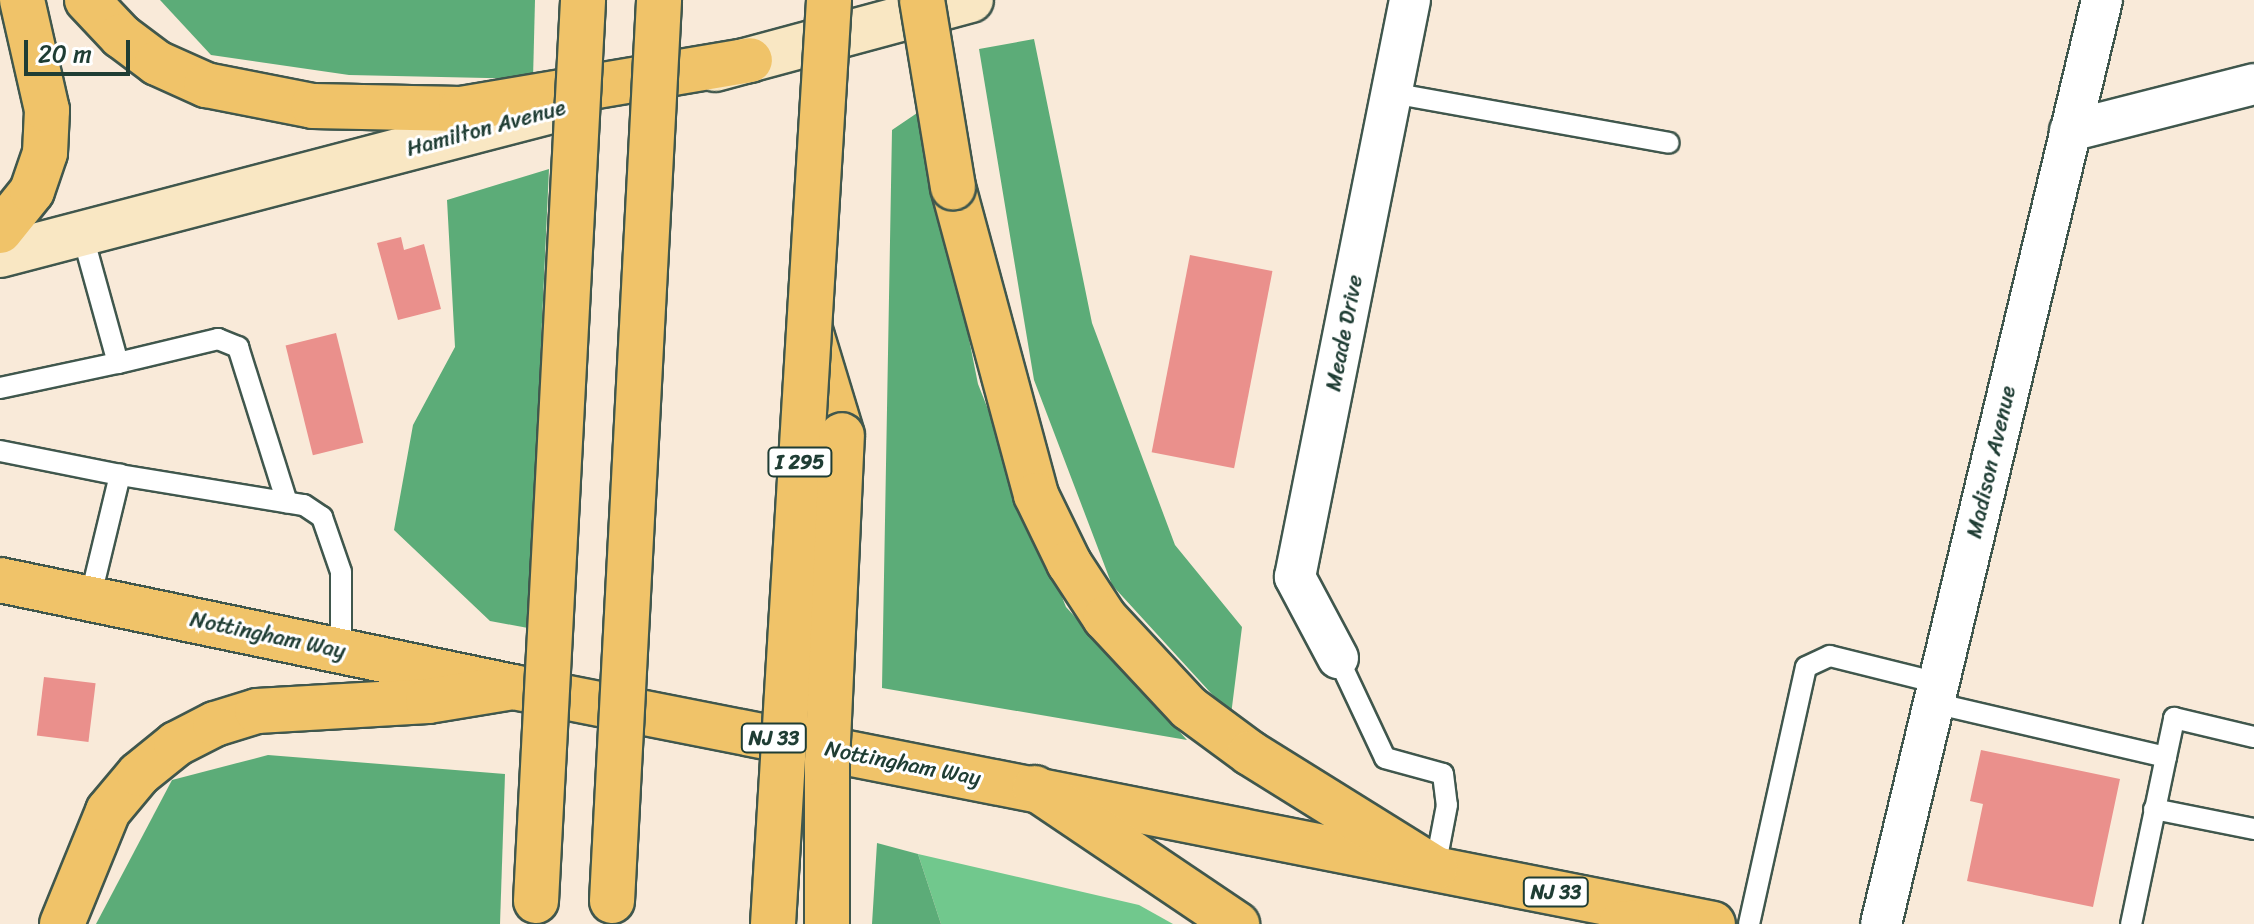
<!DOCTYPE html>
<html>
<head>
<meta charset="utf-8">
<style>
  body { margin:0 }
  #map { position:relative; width:2254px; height:924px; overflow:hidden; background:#f9ead9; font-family:Sriracha,sans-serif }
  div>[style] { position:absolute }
  .green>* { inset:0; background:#71c88d }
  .forest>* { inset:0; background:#5cac78 }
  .building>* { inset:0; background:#ea908c; transform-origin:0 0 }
  .roads { filter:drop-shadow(2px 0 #40574d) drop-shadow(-2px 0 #40574d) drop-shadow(0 2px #40574d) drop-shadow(0 -2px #40574d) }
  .service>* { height:20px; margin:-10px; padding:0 10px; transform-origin:10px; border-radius:10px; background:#fff }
  .minor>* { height:40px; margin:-20px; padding:0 20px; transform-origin:20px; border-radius:20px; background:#fff }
  .secondary>* { height:44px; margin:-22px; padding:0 22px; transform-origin:22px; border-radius:22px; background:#f9e7c3 }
  .primary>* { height:44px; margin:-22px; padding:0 22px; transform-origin:22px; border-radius:22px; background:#f0c369 }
  .motorway>* { height:44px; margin:-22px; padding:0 22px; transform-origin:22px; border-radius:22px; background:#f0c369 }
  .bridges { filter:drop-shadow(2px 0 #40574d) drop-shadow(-2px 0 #40574d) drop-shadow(0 2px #40574d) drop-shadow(0 -2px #40574d) }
  .motorway-bridge>* { height:44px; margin:-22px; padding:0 22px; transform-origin:22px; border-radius:22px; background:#f0c369 }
  span { translate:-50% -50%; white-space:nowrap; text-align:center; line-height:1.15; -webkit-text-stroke:6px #fff; paint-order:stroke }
  .shield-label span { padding:2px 6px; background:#fff; border:2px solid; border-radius:6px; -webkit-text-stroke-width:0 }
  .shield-label { font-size:20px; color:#1f3d34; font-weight:700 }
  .street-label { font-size:22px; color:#1f3d34 }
  .scale { position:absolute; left:24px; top:40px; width:106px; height:36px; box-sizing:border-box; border:4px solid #1f3d34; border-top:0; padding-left:10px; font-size:24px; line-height:28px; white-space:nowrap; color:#1f3d34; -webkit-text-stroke:6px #fff; paint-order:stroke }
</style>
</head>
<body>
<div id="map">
  <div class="green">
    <i style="clip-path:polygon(918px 854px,1139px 905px,1173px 924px,941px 924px)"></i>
  </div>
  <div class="forest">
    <i style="clip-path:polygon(160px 0,535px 0,533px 79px,349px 75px,211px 55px)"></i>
    <i style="clip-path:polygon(1034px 39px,1092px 323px,1175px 545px,1242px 627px,1231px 715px,1112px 585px,1034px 380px,979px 49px)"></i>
    <i style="clip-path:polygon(923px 109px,978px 384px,1066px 607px,1187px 740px,882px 688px,892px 130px)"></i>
    <i style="clip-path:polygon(549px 169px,528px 628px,490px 621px,394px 530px,413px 425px,455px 347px,447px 200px)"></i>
    <i style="clip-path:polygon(268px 755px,505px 774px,500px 924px,96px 924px,172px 780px)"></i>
    <i style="clip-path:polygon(877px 843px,918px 854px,941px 924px,872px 924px)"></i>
  </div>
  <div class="building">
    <i style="clip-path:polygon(401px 237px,404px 250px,424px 244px,441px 309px,398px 320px,377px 243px)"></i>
    <i style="left:1190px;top:255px;width:84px;height:201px;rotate:11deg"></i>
    <i style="left:336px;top:333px;width:113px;height:52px;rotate:76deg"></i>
    <i style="left:44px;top:677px;width:52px;height:59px;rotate:7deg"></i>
    <i style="clip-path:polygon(1981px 750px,2120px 779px,2093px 907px,1967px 881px,1983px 804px,1970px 801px)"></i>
  </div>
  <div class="roads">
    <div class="service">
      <i style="left:1392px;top:93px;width:281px;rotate:10.2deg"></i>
      <i style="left:118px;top:363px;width:103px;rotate:-13.5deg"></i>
      <i style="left:218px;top:339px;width:22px;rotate:22deg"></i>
      <i style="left:238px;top:347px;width:163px;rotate:72.5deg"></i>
      <i style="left:0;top:388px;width:121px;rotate:-12deg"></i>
      <i style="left:118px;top:363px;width:135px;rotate:-105.5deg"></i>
      <i style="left:0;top:451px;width:122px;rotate:11.3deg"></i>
      <i style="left:90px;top:599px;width:128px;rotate:-76.4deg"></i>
      <i style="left:120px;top:475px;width:186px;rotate:9.3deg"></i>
      <i style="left:304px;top:505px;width:22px;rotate:34deg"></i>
      <i style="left:322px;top:517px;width:58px;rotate:70.9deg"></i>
      <i style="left:341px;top:572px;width:78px;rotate:90deg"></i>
      <i style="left:1338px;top:658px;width:110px;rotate:64.8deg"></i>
      <i style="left:1385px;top:758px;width:60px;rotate:15.4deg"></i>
      <i style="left:1443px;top:774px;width:31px;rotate:83deg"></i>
      <i style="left:1447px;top:805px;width:64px;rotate:100.8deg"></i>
      <i style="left:1934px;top:703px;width:238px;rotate:13.1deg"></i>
      <i style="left:2166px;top:757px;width:171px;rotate:101.8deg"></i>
      <i style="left:2166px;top:757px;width:40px;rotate:-78deg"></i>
      <i style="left:2174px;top:718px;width:82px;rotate:13.4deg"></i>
      <i style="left:2154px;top:809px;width:102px;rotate:11.3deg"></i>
      <i style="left:1749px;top:924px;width:263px;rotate:-77.5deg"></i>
      <i style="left:1806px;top:667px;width:26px;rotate:-25deg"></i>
      <i style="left:1830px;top:656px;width:111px;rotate:14deg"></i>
    </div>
    <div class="minor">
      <i style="left:2070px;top:131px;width:190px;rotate:-14.3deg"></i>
      <i style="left:1338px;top:658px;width:92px;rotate:-118deg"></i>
      <i style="left:1295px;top:577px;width:588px;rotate:-78.73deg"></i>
      <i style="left:1881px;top:924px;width:950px;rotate:-76.55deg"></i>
    </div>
    <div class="secondary">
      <i style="left:715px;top:69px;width:265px;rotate:-15.1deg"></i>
      <i style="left:0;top:255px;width:578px;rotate:-14.64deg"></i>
    </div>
    <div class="primary">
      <i style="left:0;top:580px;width:524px;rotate:11.78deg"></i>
      <i style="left:513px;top:687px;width:1223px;rotate:11.17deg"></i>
    </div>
    <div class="motorway">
      <i style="left:87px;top:0;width:50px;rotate:46.6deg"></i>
      <i style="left:121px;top:36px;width:45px;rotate:36.9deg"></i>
      <i style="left:157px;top:63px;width:54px;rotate:24.2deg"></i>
      <i style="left:206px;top:85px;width:109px;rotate:11.1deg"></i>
      <i style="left:313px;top:106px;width:148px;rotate:1.2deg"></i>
      <i style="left:461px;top:109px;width:293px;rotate:-9.6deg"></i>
      <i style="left:953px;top:187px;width:319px;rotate:74.9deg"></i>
      <i style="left:1036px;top:495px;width:76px;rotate:64.1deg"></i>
      <i style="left:1069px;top:563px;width:66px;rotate:56.8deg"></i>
      <i style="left:1105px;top:618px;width:123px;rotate:47deg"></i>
      <i style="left:1189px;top:708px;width:76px;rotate:36.4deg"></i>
      <i style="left:1250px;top:753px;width:218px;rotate:31.9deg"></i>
      <i style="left:0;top:231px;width:51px;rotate:-51.3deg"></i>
      <i style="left:32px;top:191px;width:40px;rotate:-71.1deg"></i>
      <i style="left:45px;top:153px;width:43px;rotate:-87.3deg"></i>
      <i style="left:47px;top:110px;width:113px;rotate:-102.8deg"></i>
      <i style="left:810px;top:330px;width:110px;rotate:73.1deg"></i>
      <i style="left:1035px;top:788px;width:244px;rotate:34deg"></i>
      <i style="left:62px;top:924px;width:122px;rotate:-67.8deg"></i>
      <i style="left:108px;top:811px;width:48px;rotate:-50deg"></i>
      <i style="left:139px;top:774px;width:48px;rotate:-39deg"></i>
      <i style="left:176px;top:744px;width:44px;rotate:-27.1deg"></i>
      <i style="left:215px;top:724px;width:44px;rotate:-17.2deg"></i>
      <i style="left:257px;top:711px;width:171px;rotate:-3.3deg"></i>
      <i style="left:428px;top:701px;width:86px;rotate:-9.4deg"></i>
      <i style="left:1621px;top:924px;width:56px;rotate:-7.1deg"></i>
    </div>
  </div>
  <div class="bridges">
    <div class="motorway-bridge">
      <i style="left:922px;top:0;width:190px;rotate:80.6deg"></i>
      <i style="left:536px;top:901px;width:902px;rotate:-87.01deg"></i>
      <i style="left:612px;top:901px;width:902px;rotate:-87.01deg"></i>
      <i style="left:773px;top:924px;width:926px;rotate:-86.53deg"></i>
      <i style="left:827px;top:924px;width:161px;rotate:-90deg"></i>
      <i style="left:827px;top:763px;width:328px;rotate:-87.4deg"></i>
    </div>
  </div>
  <div class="shield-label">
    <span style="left:800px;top:462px">I 295</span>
    <span style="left:774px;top:738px">NJ 33</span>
    <span style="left:1556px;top:892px">NJ 33</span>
  </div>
  <div class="street-label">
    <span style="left:486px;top:128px;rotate:-15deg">Hamilton Avenue</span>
    <span style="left:1344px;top:333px;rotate:-79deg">Meade Drive</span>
    <span style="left:1991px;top:462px;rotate:-77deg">Madison Avenue</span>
    <span style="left:268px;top:635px;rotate:12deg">Nottingham Way</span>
    <span style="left:903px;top:763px;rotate:11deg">Nottingham Way</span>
  </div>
  <div class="scale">20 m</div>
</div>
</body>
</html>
